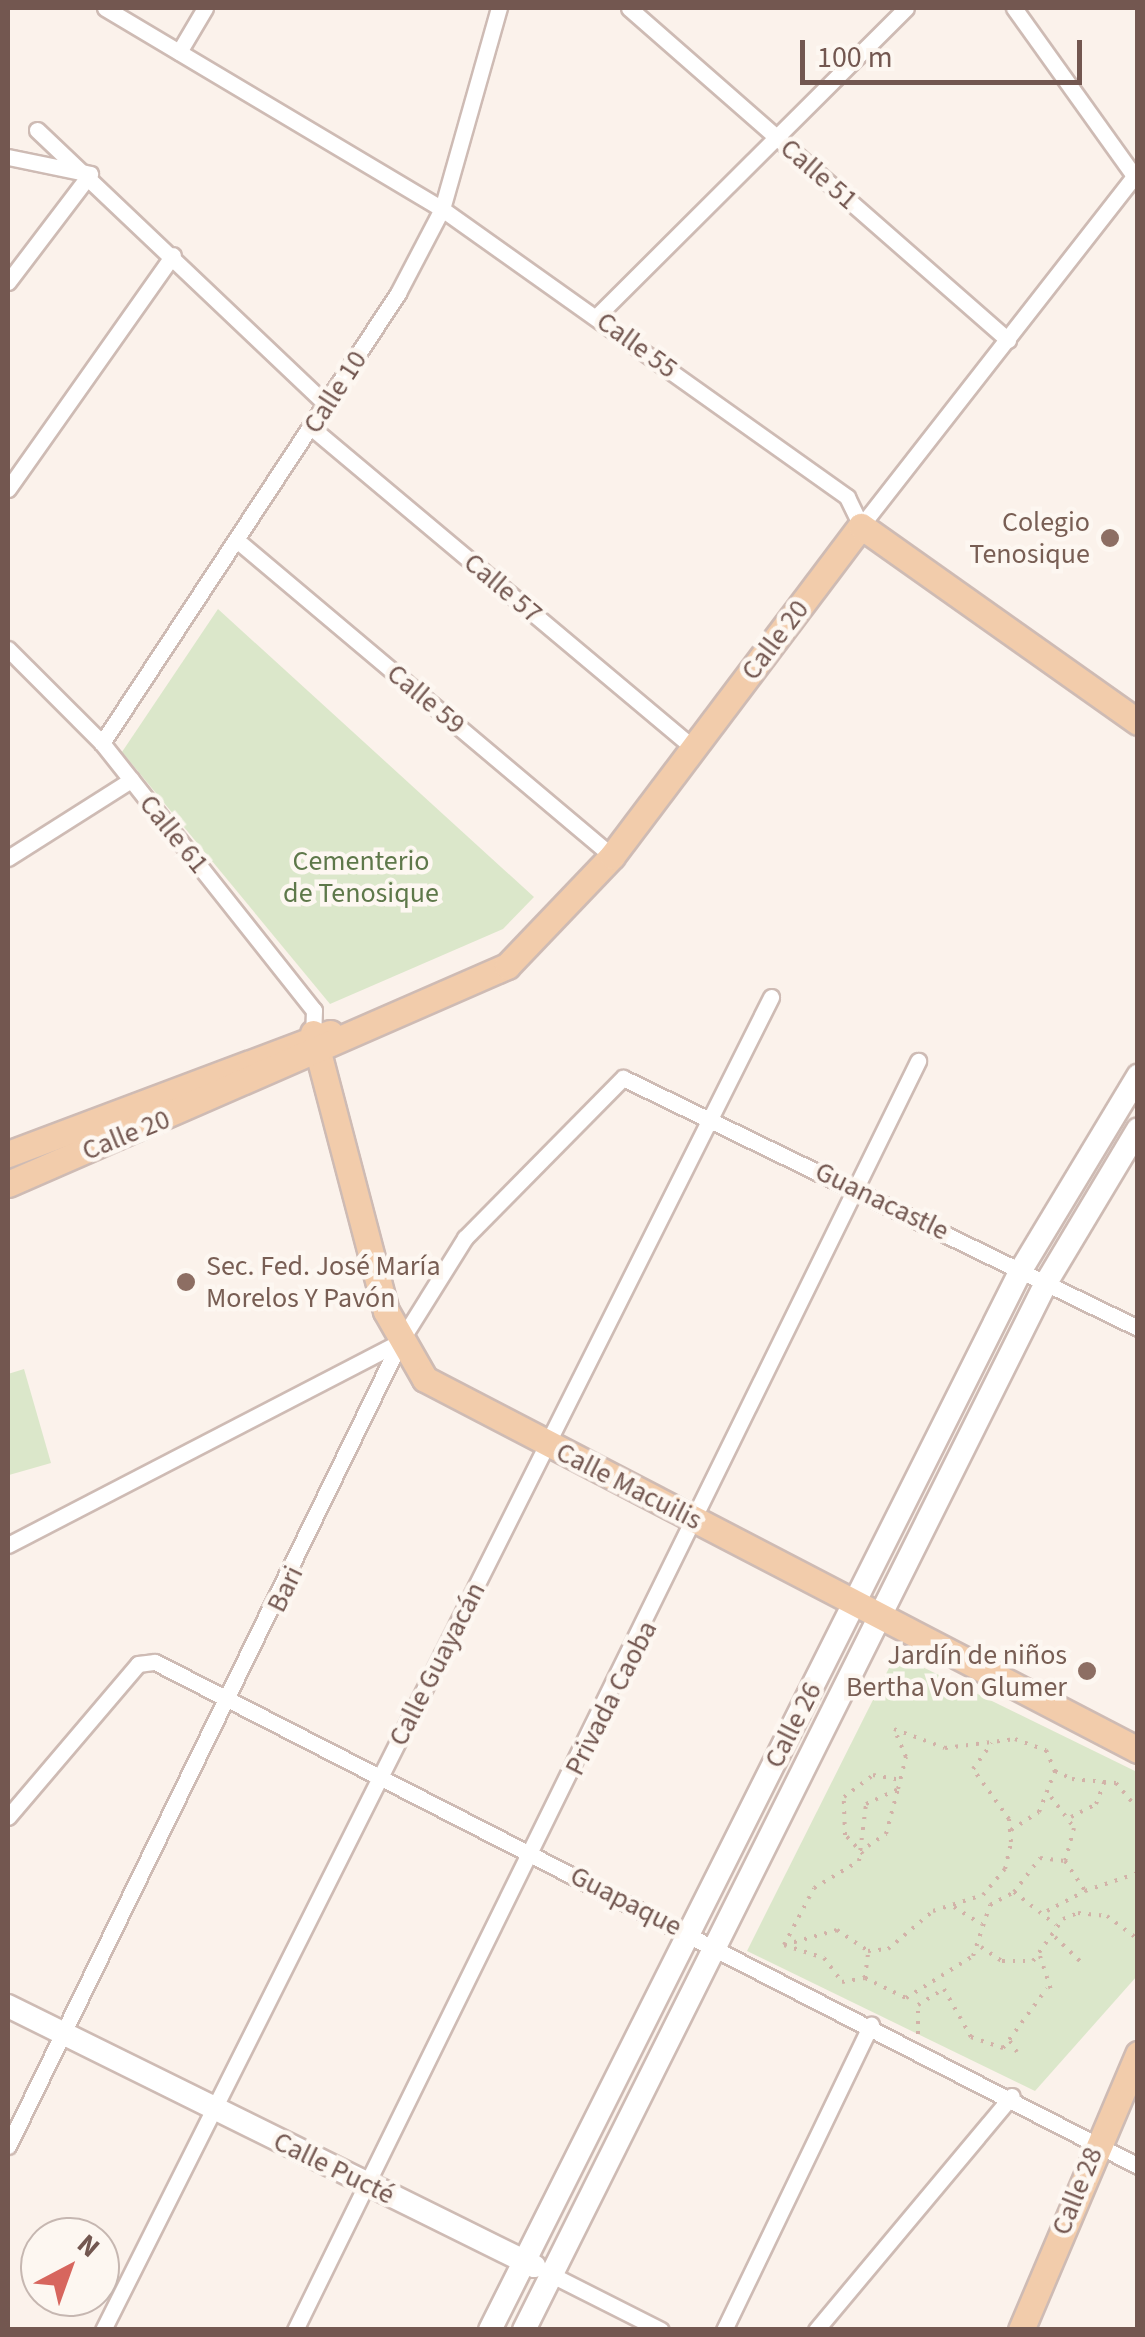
<!DOCTYPE html>
<html>
<head>
<meta charset="utf-8">
<style>
  body { margin:0 }
  #map { position:relative; width:1145px; height:2337px; overflow:hidden; background:#fbf2eb; font-family:"Source Sans 3",sans-serif }
  div>[style] { position:absolute }
  .green>* { inset:0; background:#dbe7ca }
  .path>* { height:4px; margin-top:-2px; transform-origin:0; background:repeating-linear-gradient(90deg,#d2b2a8 0 2.5px,transparent 0 10.5px) }
  .roads { filter:drop-shadow(2px 0 #cebbb4) drop-shadow(-2px 0 #cebbb4) drop-shadow(0 2px #cebbb4) drop-shadow(0 -2px #cebbb4) }
  .street>* { height:15px; margin:-7.5px; padding:0 7.5px; transform-origin:7.5px; border-radius:7.5px; background:#fff }
  .secondary>* { height:22px; margin:-11px; padding:0 11px; transform-origin:11px; border-radius:11px; background:#fff }
  .primary>* { height:25px; margin:-12.5px; padding:0 12.5px; transform-origin:12.5px; border-radius:12.5px; background:#f2ccab }
  .dots>* { width:28px; height:28px; translate:-50% -50%; box-sizing:border-box; border:5px solid #fdf7f1; border-radius:50% }
  span { translate:-50% -50%; white-space:nowrap; text-align:center; line-height:1.15; -webkit-text-stroke:9px #fdf7f1; paint-order:stroke }
  .street-label { font-size:28px; color:#735750 }
  .education-label { font-size:28px; color:#785e54 }
  .right { translate:-100% -50%; text-align:right }
  .left { translate:0 -50%; text-align:left }
  .park-label { font-size:28px; color:#5e784a }
  .frame { position:absolute; inset:0; border:10px solid #735750; pointer-events:none }
  .north { position:absolute; left:20px; top:2217px; width:100px; height:100px; box-sizing:border-box; background:#fdf7f1; border:2px solid #c6b7b1; border-radius:50%; rotate:41deg; font-size:28px; font-weight:700; line-height:40px; text-align:center; color:#735750 }
  .north::after { content:''; display:block; margin:auto; width:35px; height:45px; background:#d7665e; clip-path:polygon(50% 0,100% 100%,50% 72%,0 100%) }
  .scale { position:absolute; left:800px; top:40px; width:282px; height:45px; box-sizing:border-box; border:5px solid #735750; border-top:0; padding-left:12px; font-size:30px; line-height:35px; white-space:nowrap; color:#735750; -webkit-text-stroke:8px #fdf7f1; paint-order:stroke }
</style>
</head>
<body>
<div id="map">
  <div class="green">
    <i style="clip-path:polygon(218px 609px,534px 897px,503px 929px,330px 1004px,122px 752px)"></i>
    <i style="clip-path:polygon(24px 1369px,51px 1463px,9px 1475px,8px 1374px)"></i>
    <i style="clip-path:polygon(896px 1654px,1137px 1772px,1137px 1976px,1035px 2091px,747px 1951px)"></i>
  </div>
  <div class="path">
    <i style="left:1051px;top:1797px;width:39px;rotate:53deg"></i>
    <i style="left:1074px;top:1828px;width:34px;rotate:105deg"></i>
    <i style="left:1071px;top:1817px;width:28px;rotate:-27deg"></i>
    <i style="left:1096px;top:1804px;width:26px;rotate:-69deg"></i>
    <i style="left:1011px;top:1830px;width:33px;rotate:-33deg"></i>
    <i style="left:1039px;top:1812px;width:44px;rotate:-68.7deg"></i>
    <i style="left:868px;top:1846px;width:22px;rotate:-34deg"></i>
    <i style="left:886px;top:1834px;width:47px;rotate:-75.1deg"></i>
    <i style="left:863px;top:1854px;width:26px;rotate:-133deg"></i>
    <i style="left:845px;top:1835px;width:38px;rotate:-92deg"></i>
    <i style="left:844px;top:1797px;width:36px;rotate:-37deg"></i>
    <i style="left:873px;top:1775px;width:27px;rotate:10deg"></i>
    <i style="left:1014px;top:1892px;width:53px;rotate:38.2deg"></i>
    <i style="left:954px;top:1907px;width:32px;rotate:32deg"></i>
    <i style="left:1047px;top:1911px;width:43px;rotate:-27.8deg"></i>
    <i style="left:1055px;top:1937px;width:36px;rotate:44deg"></i>
    <i style="left:784px;top:1945px;width:64px;rotate:-62.2deg"></i>
    <i style="left:814px;top:1888px;width:52px;rotate:-31deg"></i>
    <i style="left:859px;top:1861px;width:57px;rotate:-83deg"></i>
    <i style="left:866px;top:1804px;width:35px;rotate:-25deg"></i>
    <i style="left:898px;top:1789px;width:33px;rotate:-76deg"></i>
    <i style="left:906px;top:1757px;width:30px;rotate:-113deg"></i>
    <i style="left:894px;top:1729px;width:54px;rotate:20.4deg"></i>
    <i style="left:945px;top:1748px;width:71px;rotate:-7.3deg"></i>
    <i style="left:1015px;top:1739px;width:33px;rotate:20deg"></i>
    <i style="left:1046px;top:1750px;width:23px;rotate:67deg"></i>
    <i style="left:1055px;top:1771px;width:19px;rotate:25deg"></i>
    <i style="left:1072px;top:1779px;width:44px;rotate:5.2deg"></i>
    <i style="left:1116px;top:1783px;width:34px;rotate:50deg"></i>
    <i style="left:784px;top:1945px;width:42px;rotate:18deg"></i>
    <i style="left:824px;top:1958px;width:30px;rotate:53deg"></i>
    <i style="left:842px;top:1982px;width:23px;rotate:-10deg"></i>
    <i style="left:865px;top:1978px;width:46px;rotate:26deg"></i>
    <i style="left:906px;top:1998px;width:79px;rotate:-32.1deg"></i>
    <i style="left:973px;top:1956px;width:54px;rotate:-71.6deg"></i>
    <i style="left:990px;top:1905px;width:27px;rotate:-28deg"></i>
    <i style="left:1014px;top:1892px;width:43px;rotate:-52.6deg"></i>
    <i style="left:1040px;top:1858px;width:25px;rotate:7deg"></i>
    <i style="left:1065px;top:1861px;width:36px;rotate:56deg"></i>
    <i style="left:1085px;top:1891px;width:56px;rotate:-18.8deg"></i>
    <i style="left:784px;top:1945px;width:55px;rotate:-15.8deg"></i>
    <i style="left:837px;top:1930px;width:37px;rotate:34deg"></i>
    <i style="left:868px;top:1951px;width:20px;rotate:-6deg"></i>
    <i style="left:888px;top:1949px;width:59px;rotate:-40.2deg"></i>
    <i style="left:933px;top:1911px;width:52px;rotate:-17.7deg"></i>
    <i style="left:983px;top:1895px;width:34px;rotate:-50deg"></i>
    <i style="left:1005px;top:1869px;width:28px;rotate:-77deg"></i>
    <i style="left:1011px;top:1842px;width:23px;rotate:-95deg"></i>
    <i style="left:1009px;top:1819px;width:62px;rotate:-125.8deg"></i>
    <i style="left:973px;top:1769px;width:32px;rotate:-54deg"></i>
    <i style="left:981px;top:1947px;width:25px;rotate:34deg"></i>
    <i style="left:1002px;top:1961px;width:31px"></i>
    <i style="left:1033px;top:1961px;width:52px;rotate:-54.5deg"></i>
    <i style="left:1063px;top:1919px;width:16px;rotate:-22deg"></i>
    <i style="left:1078px;top:1913px;width:29px;rotate:6deg"></i>
    <i style="left:1107px;top:1916px;width:39px;rotate:37deg"></i>
    <i style="left:1040px;top:1956px;width:39px;rotate:72deg"></i>
    <i style="left:865px;top:1978px;width:25px;rotate:-83deg"></i>
    <i style="left:918px;top:2034px;width:29px;rotate:-90deg"></i>
    <i style="left:918px;top:2005px;width:31px;rotate:-32deg"></i>
    <i style="left:944px;top:1989px;width:55px;rotate:60.6deg"></i>
    <i style="left:971px;top:2037px;width:34px;rotate:19deg"></i>
    <i style="left:1003px;top:2048px;width:74px;rotate:-53.7deg"></i>
    <i style="left:1010px;top:2041px;width:13px;rotate:58deg"></i>
  </div>
  <div class="roads">
    <div class="street">
      <i style="left:105px;top:8px;width:392px;rotate:30.8deg"></i>
      <i style="left:442px;top:209px;width:497px;rotate:35.4deg"></i>
      <i style="left:847px;top:497px;width:32px;rotate:64deg"></i>
      <i style="left:861px;top:526px;width:449px;rotate:-52deg"></i>
      <i style="left:629px;top:8px;width:504px;rotate:41.22deg"></i>
      <i style="left:1014px;top:8px;width:213px;rotate:54.4deg"></i>
      <i style="left:179px;top:52px;width:51px;rotate:-59.4deg"></i>
      <i style="left:37px;top:130px;width:400px;rotate:43.5deg"></i>
      <i style="left:8px;top:157px;width:80px;rotate:11.6deg"></i>
      <i style="left:8px;top:282px;width:136px;rotate:-52.8deg"></i>
      <i style="left:597px;top:316px;width:436px;rotate:-44.9deg"></i>
      <i style="left:312px;top:428px;width:498px;rotate:40deg"></i>
      <i style="left:8px;top:489px;width:286px;rotate:-54.8deg"></i>
      <i style="left:239px;top:542px;width:488px;rotate:40.1deg"></i>
      <i style="left:8px;top:649px;width:133px;rotate:45deg"></i>
      <i style="left:102px;top:743px;width:341px;rotate:51.6deg"></i>
      <i style="left:314px;top:1010px;width:23px;rotate:92deg"></i>
      <i style="left:102px;top:743px;width:539px;rotate:-56.66deg"></i>
      <i style="left:398px;top:293px;width:95px;rotate:-62.4deg"></i>
      <i style="left:442px;top:209px;width:209px;rotate:-74.2deg"></i>
      <i style="left:8px;top:858px;width:146px;rotate:-32.4deg"></i>
      <i style="left:8px;top:1545px;width:441px;rotate:-27.4deg"></i>
      <i style="left:8px;top:1817px;width:201px;rotate:-49.6deg"></i>
      <i style="left:138px;top:1664px;width:17px;rotate:-7deg"></i>
      <i style="left:155px;top:1662px;width:1105px;rotate:27.14deg"></i>
      <i style="left:8px;top:2146px;width:894px;rotate:-64.01deg"></i>
      <i style="left:400px;top:1342px;width:123px;rotate:-58deg"></i>
      <i style="left:465px;top:1238px;width:225px;rotate:-45.4deg"></i>
      <i style="left:623px;top:1078px;width:572px;rotate:25.89deg"></i>
      <i style="left:550px;top:2274px;width:124px;rotate:26.8deg"></i>
      <i style="left:103px;top:2330px;width:1491px;rotate:-63.38deg"></i>
      <i style="left:295px;top:2330px;width:1414px;rotate:-63.85deg"></i>
      <i style="left:724px;top:2330px;width:339px;rotate:-64.3deg"></i>
      <i style="left:816px;top:2330px;width:305px;rotate:-50.1deg"></i>
    </div>
    <div class="secondary">
      <i style="left:8px;top:2006px;width:587px;rotate:26.3deg"></i>
      <i style="left:490px;top:2330px;width:1186px;rotate:-63.39deg"></i>
      <i style="left:1021px;top:1270px;width:227px;rotate:-58.9deg"></i>
      <i style="left:524px;top:2330px;width:1170px;rotate:-63.5deg"></i>
      <i style="left:1046px;top:1283px;width:179px;rotate:-59.1deg"></i>
    </div>
    <div class="primary">
      <i style="left:313px;top:1033px;width:287px;rotate:75.3deg"></i>
      <i style="left:386px;top:1311px;width:78px;rotate:60.2deg"></i>
      <i style="left:425px;top:1379px;width:804px;rotate:27.49deg"></i>
      <i style="left:8px;top:1154px;width:344px;rotate:-20.6deg"></i>
      <i style="left:8px;top:1184px;width:545px;rotate:-23.6deg"></i>
      <i style="left:507px;top:966px;width:152px;rotate:-46.3deg"></i>
      <i style="left:612px;top:856px;width:413px;rotate:-53deg"></i>
      <i style="left:861px;top:526px;width:339px;rotate:35.3deg"></i>
      <i style="left:1021px;top:2330px;width:300px;rotate:-67deg"></i>
    </div>
  </div>
  <div class="dots">
    <i style="left:1110px;top:538px;background:#8d6e63"></i>
    <i style="left:186px;top:1282px;background:#8d6e63"></i>
    <i style="left:1087px;top:1671px;background:#8d6e63"></i>
  </div>
  <div class="street-label">
    <span style="left:819px;top:174px;rotate:41deg">Calle 51</span>
    <span style="left:637px;top:345px;rotate:36deg">Calle 55</span>
    <span style="left:335px;top:392px;rotate:-57deg">Calle 10</span>
    <span style="left:503px;top:588px;rotate:40deg">Calle 57</span>
    <span style="left:775px;top:640px;rotate:-53deg">Calle 20</span>
    <span style="left:426px;top:699px;rotate:40deg">Calle 59</span>
    <span style="left:174px;top:834px;rotate:51deg">Calle 61</span>
    <span style="left:126px;top:1135px;rotate:-22deg">Calle 20</span>
    <span style="left:882px;top:1201px;rotate:26deg">Guanacastle</span>
    <span style="left:629px;top:1486px;rotate:27deg">Calle Macuilis</span>
    <span style="left:285px;top:1589px;rotate:-64deg">Bari</span>
    <span style="left:437px;top:1664px;rotate:-63deg">Calle Guayacán</span>
    <span style="left:611px;top:1698px;rotate:-63deg">Privada Caoba</span>
    <span style="left:793px;top:1725px;rotate:-63deg">Calle 26</span>
    <span style="left:626px;top:1901px;rotate:27deg">Guapaque</span>
    <span style="left:334px;top:2168px;rotate:26deg">Calle Pucté</span>
    <span style="left:1077px;top:2191px;rotate:-68deg">Calle 28</span>
  </div>
  <div class="education-label">
    <span class="right" style="left:1090px;top:538px">Colegio<br>Tenosique</span>
    <span class="left" style="left:206px;top:1282px">Sec. Fed. José María<br>Morelos Y Pavón</span>
    <span class="right" style="left:1067px;top:1671px">Jardín de niños<br>Bertha Von Glumer</span>
  </div>
  <div class="park-label">
    <span style="left:361px;top:877px">Cementerio<br>de Tenosique</span>
  </div>
  <div class="frame"></div>
  <div class="north">N</div>
  <div class="scale">100 m</div>
</div>
</body>
</html>
